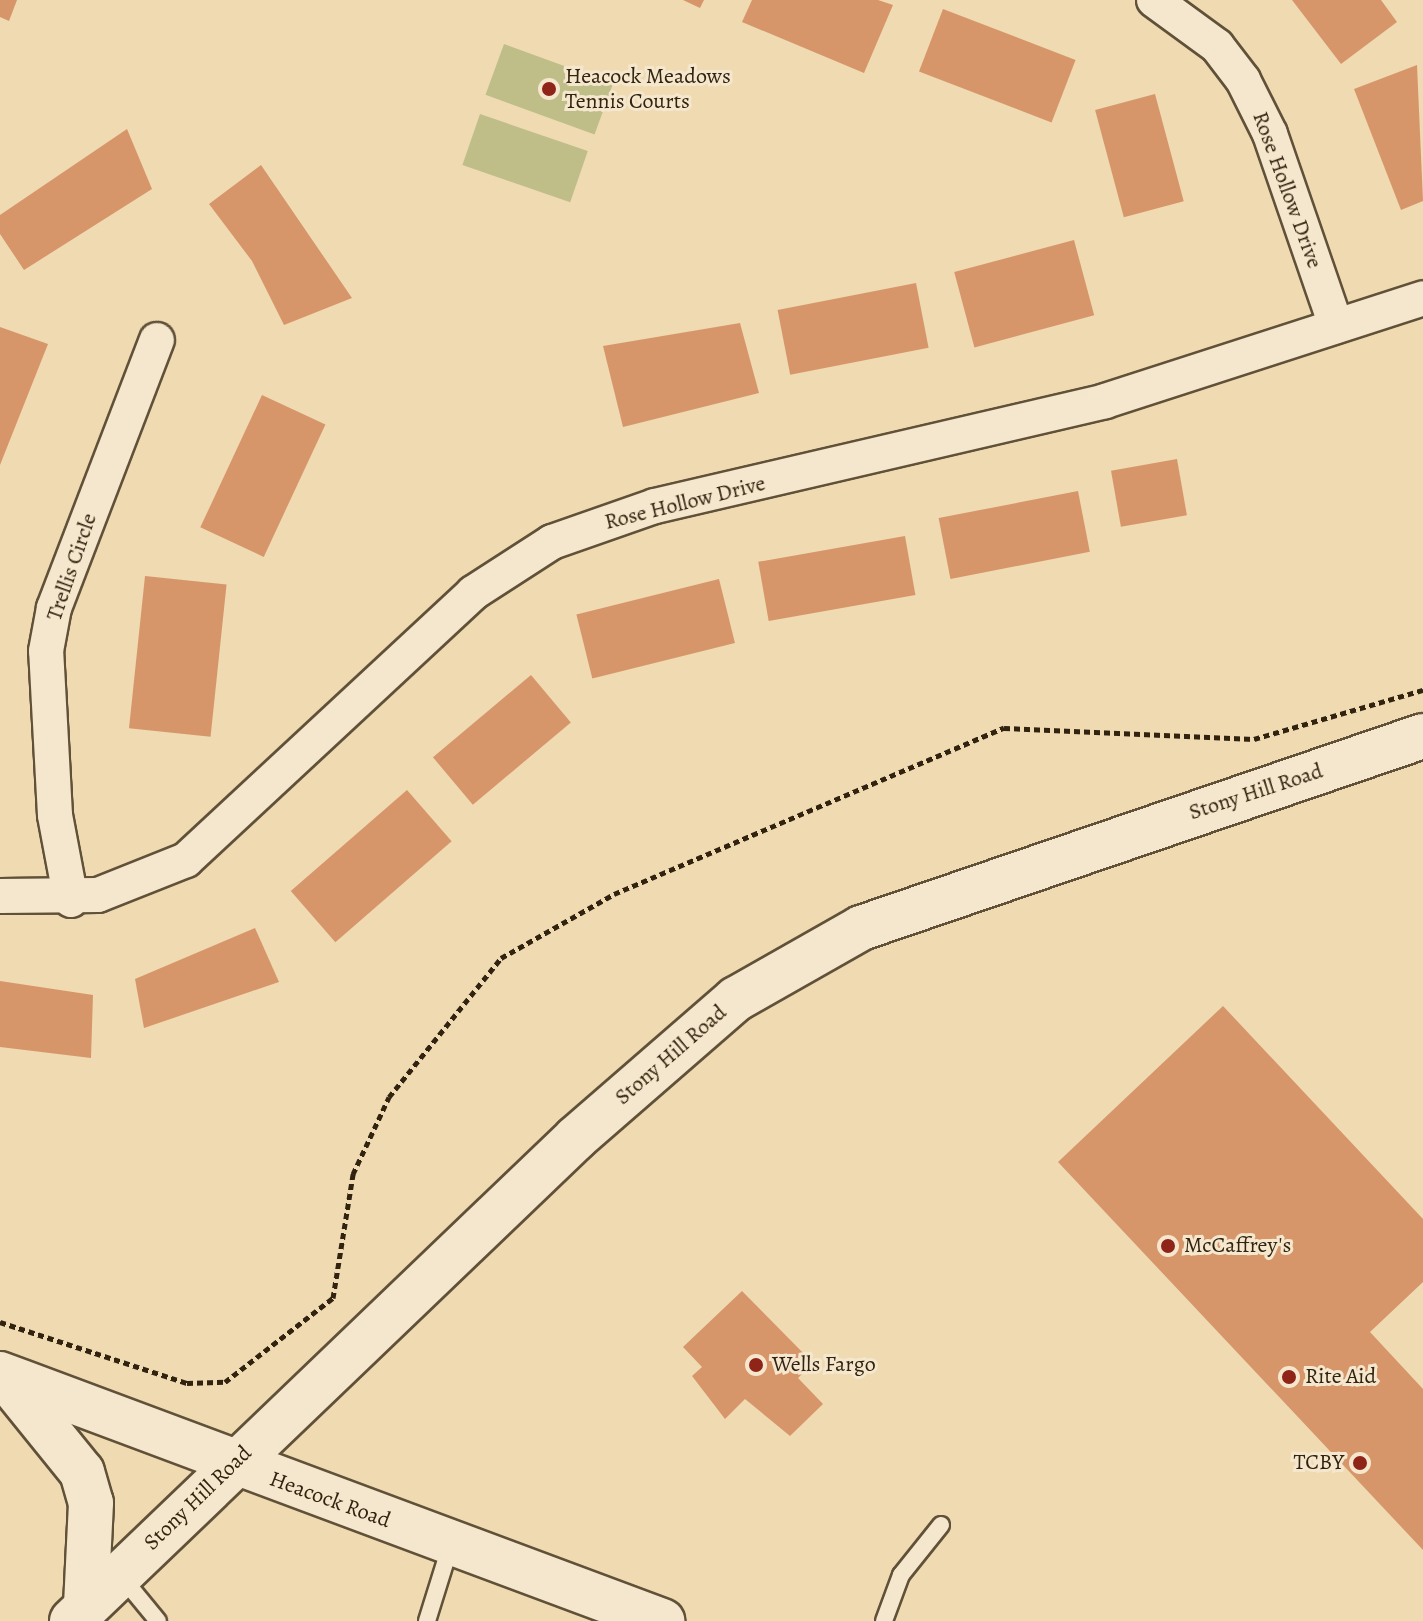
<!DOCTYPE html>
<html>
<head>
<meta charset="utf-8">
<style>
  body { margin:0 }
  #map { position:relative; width:1423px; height:1621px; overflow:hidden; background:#efdab2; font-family:Alegreya,serif }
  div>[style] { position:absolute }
  .green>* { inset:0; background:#bfbe88; transform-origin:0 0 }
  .building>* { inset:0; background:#d7966a; transform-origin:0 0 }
  .path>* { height:5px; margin-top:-2.5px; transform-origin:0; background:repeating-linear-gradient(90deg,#31230f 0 6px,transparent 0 10px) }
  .roads { filter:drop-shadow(2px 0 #605138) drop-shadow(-2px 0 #605138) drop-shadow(0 2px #605138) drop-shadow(0 -2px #605138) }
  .lane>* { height:16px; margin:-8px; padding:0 8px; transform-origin:8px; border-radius:8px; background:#f5e7cd }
  .street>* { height:34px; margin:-17px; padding:0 17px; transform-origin:17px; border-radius:17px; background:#f5e7cd }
  .secondary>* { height:44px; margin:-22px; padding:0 22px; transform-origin:22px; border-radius:22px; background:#f5e7cd }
  .dots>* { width:22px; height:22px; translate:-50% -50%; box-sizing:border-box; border:4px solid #f5e7cd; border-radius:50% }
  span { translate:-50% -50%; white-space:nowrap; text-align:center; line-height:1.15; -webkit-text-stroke:6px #f5e7cd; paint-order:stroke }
  .poi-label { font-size:22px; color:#31230f }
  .left { translate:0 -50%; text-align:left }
  .right { translate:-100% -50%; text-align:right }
  .street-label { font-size:22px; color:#31230f }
</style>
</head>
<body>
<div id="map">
  <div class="green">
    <i style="left:504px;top:44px;width:116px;height:54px;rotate:20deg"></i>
    <i style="left:480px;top:114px;width:114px;height:54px;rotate:19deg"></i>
  </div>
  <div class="building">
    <i style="clip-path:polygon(0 0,17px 0,9px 21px,0 17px)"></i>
    <i style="clip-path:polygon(683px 0,704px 0,700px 8px)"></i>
    <i style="clip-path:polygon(752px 0,878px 0,893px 5px,864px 73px,742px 22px)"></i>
    <i style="clip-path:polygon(1292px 0,1381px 0,1397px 22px,1341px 64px)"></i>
    <i style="left:943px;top:9px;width:142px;height:67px;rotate:21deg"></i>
    <i style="clip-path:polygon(1417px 65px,1423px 201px,1401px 210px,1354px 89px)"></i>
    <i style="left:1155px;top:94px;width:111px;height:62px;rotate:75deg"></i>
    <i style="clip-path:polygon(127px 129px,152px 189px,24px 270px,0 234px,0 215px)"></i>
    <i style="clip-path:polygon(261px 165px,352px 298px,284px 325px,252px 261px,209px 204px)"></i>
    <i style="left:1074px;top:240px;width:78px;height:124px;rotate:75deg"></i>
    <i style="left:916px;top:283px;width:66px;height:141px;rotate:79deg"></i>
    <i style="clip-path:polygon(740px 323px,759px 393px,623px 427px,603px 346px)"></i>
    <i style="clip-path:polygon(0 327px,48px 344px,0 465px)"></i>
    <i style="left:262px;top:395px;width:70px;height:146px;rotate:25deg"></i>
    <i style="left:1177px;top:459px;width:57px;height:67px;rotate:80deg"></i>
    <i style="left:1078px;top:491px;width:62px;height:142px;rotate:79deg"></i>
    <i style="left:905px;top:536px;width:60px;height:149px;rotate:80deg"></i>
    <i style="left:145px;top:576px;width:82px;height:153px;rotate:6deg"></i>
    <i style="left:719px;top:579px;width:66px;height:147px;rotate:76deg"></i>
    <i style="left:531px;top:675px;width:62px;height:128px;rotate:50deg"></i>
    <i style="left:407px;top:790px;width:68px;height:154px;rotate:49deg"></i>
    <i style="clip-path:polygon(255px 928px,279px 982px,144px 1028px,135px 979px)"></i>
    <i style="clip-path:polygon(0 981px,93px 995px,91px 1058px,0 1047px)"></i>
    <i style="clip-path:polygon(1223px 1006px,1423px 1219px,1423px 1282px,1370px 1332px,1423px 1389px,1423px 1550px,1058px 1162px)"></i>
    <i style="clip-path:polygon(742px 1291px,813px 1363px,798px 1378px,823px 1404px,790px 1436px,745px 1399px,725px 1419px,692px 1376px,702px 1367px,683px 1347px)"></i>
  </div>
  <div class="path">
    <i style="left:0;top:1322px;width:197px;rotate:18.1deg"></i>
    <i style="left:187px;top:1383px;width:38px;rotate:-2deg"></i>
    <i style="left:225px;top:1382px;width:137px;rotate:-37.9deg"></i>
    <i style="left:333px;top:1298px;width:126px;rotate:-80.8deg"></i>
    <i style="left:353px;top:1174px;width:85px;rotate:-64.9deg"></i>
    <i style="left:389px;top:1097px;width:179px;rotate:-51.1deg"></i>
    <i style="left:501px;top:958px;width:130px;rotate:-29.5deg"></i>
    <i style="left:614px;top:894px;width:424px;rotate:-23.1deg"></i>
    <i style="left:1004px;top:728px;width:250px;rotate:2.5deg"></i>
    <i style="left:1254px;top:739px;width:176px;rotate:-16.2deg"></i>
  </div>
  <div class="roads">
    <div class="lane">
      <i style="left:121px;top:1576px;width:58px;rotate:50.6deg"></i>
      <i style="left:427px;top:1621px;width:81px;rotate:-72.7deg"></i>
      <i style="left:884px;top:1621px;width:49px;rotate:-69.7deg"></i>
      <i style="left:901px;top:1575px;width:64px;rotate:-51.3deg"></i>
    </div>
    <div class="street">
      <i style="left:1154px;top:0;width:78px;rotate:36.1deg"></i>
      <i style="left:1217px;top:46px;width:43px;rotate:52.6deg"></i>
      <i style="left:1243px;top:80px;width:60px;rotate:63.4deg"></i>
      <i style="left:1270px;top:134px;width:203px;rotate:71deg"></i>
      <i style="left:0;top:896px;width:98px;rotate:-0.6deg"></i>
      <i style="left:98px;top:895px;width:95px;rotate:-21.7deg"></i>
      <i style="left:186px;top:860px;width:392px;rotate:-42.9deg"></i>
      <i style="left:473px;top:593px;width:94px;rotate:-32.8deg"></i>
      <i style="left:552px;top:542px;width:109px;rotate:-19.3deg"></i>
      <i style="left:655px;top:506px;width:462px;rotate:-13.1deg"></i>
      <i style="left:1105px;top:401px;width:334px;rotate:-17.9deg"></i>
      <i style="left:71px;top:900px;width:86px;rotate:-100.7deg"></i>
      <i style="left:55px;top:815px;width:164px;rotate:-93.1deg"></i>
      <i style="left:46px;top:651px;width:44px;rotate:-79.5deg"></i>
      <i style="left:54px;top:608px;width:287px;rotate:-69deg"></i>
    </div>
    <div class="secondary">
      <i style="left:0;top:1374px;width:707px;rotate:20.46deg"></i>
      <i style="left:5px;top:1377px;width:122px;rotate:51deg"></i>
      <i style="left:82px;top:1472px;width:32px;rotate:74deg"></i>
      <i style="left:91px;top:1503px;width:104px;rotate:92.8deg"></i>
      <i style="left:72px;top:1621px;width:698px;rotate:-43.78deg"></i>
      <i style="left:576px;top:1138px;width:212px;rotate:-41deg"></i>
      <i style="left:736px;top:999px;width:144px;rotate:-29.6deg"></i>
      <i style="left:861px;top:928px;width:594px;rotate:-18.86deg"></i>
    </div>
  </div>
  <div class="dots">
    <i style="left:549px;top:89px;background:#8f2418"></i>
    <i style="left:1168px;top:1246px;background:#8f2418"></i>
    <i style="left:756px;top:1365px;background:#8f2418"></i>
    <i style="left:1289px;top:1377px;background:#8f2418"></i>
    <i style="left:1360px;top:1463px;background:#8f2418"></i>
  </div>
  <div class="poi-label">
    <span class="left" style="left:565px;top:89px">Heacock Meadows<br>Tennis Courts</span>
    <span class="left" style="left:1184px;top:1246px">McCaffrey's</span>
    <span class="left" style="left:772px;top:1365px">Wells Fargo</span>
    <span class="left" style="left:1305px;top:1377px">Rite Aid</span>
    <span class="right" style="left:1344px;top:1463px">TCBY</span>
  </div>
  <div class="street-label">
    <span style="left:1287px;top:190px;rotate:70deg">Rose Hollow Drive</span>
    <span style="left:685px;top:503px;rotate:-14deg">Rose Hollow Drive</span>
    <span style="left:72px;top:567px;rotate:-71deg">Trellis Circle</span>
    <span style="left:1256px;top:792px;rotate:-18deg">Stony Hill Road</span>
    <span style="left:671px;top:1055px;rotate:-41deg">Stony Hill Road</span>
    <span style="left:198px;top:1498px;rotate:-44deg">Stony Hill Road</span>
    <span style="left:330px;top:1500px;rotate:20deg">Heacock Road</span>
  </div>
</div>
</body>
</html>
